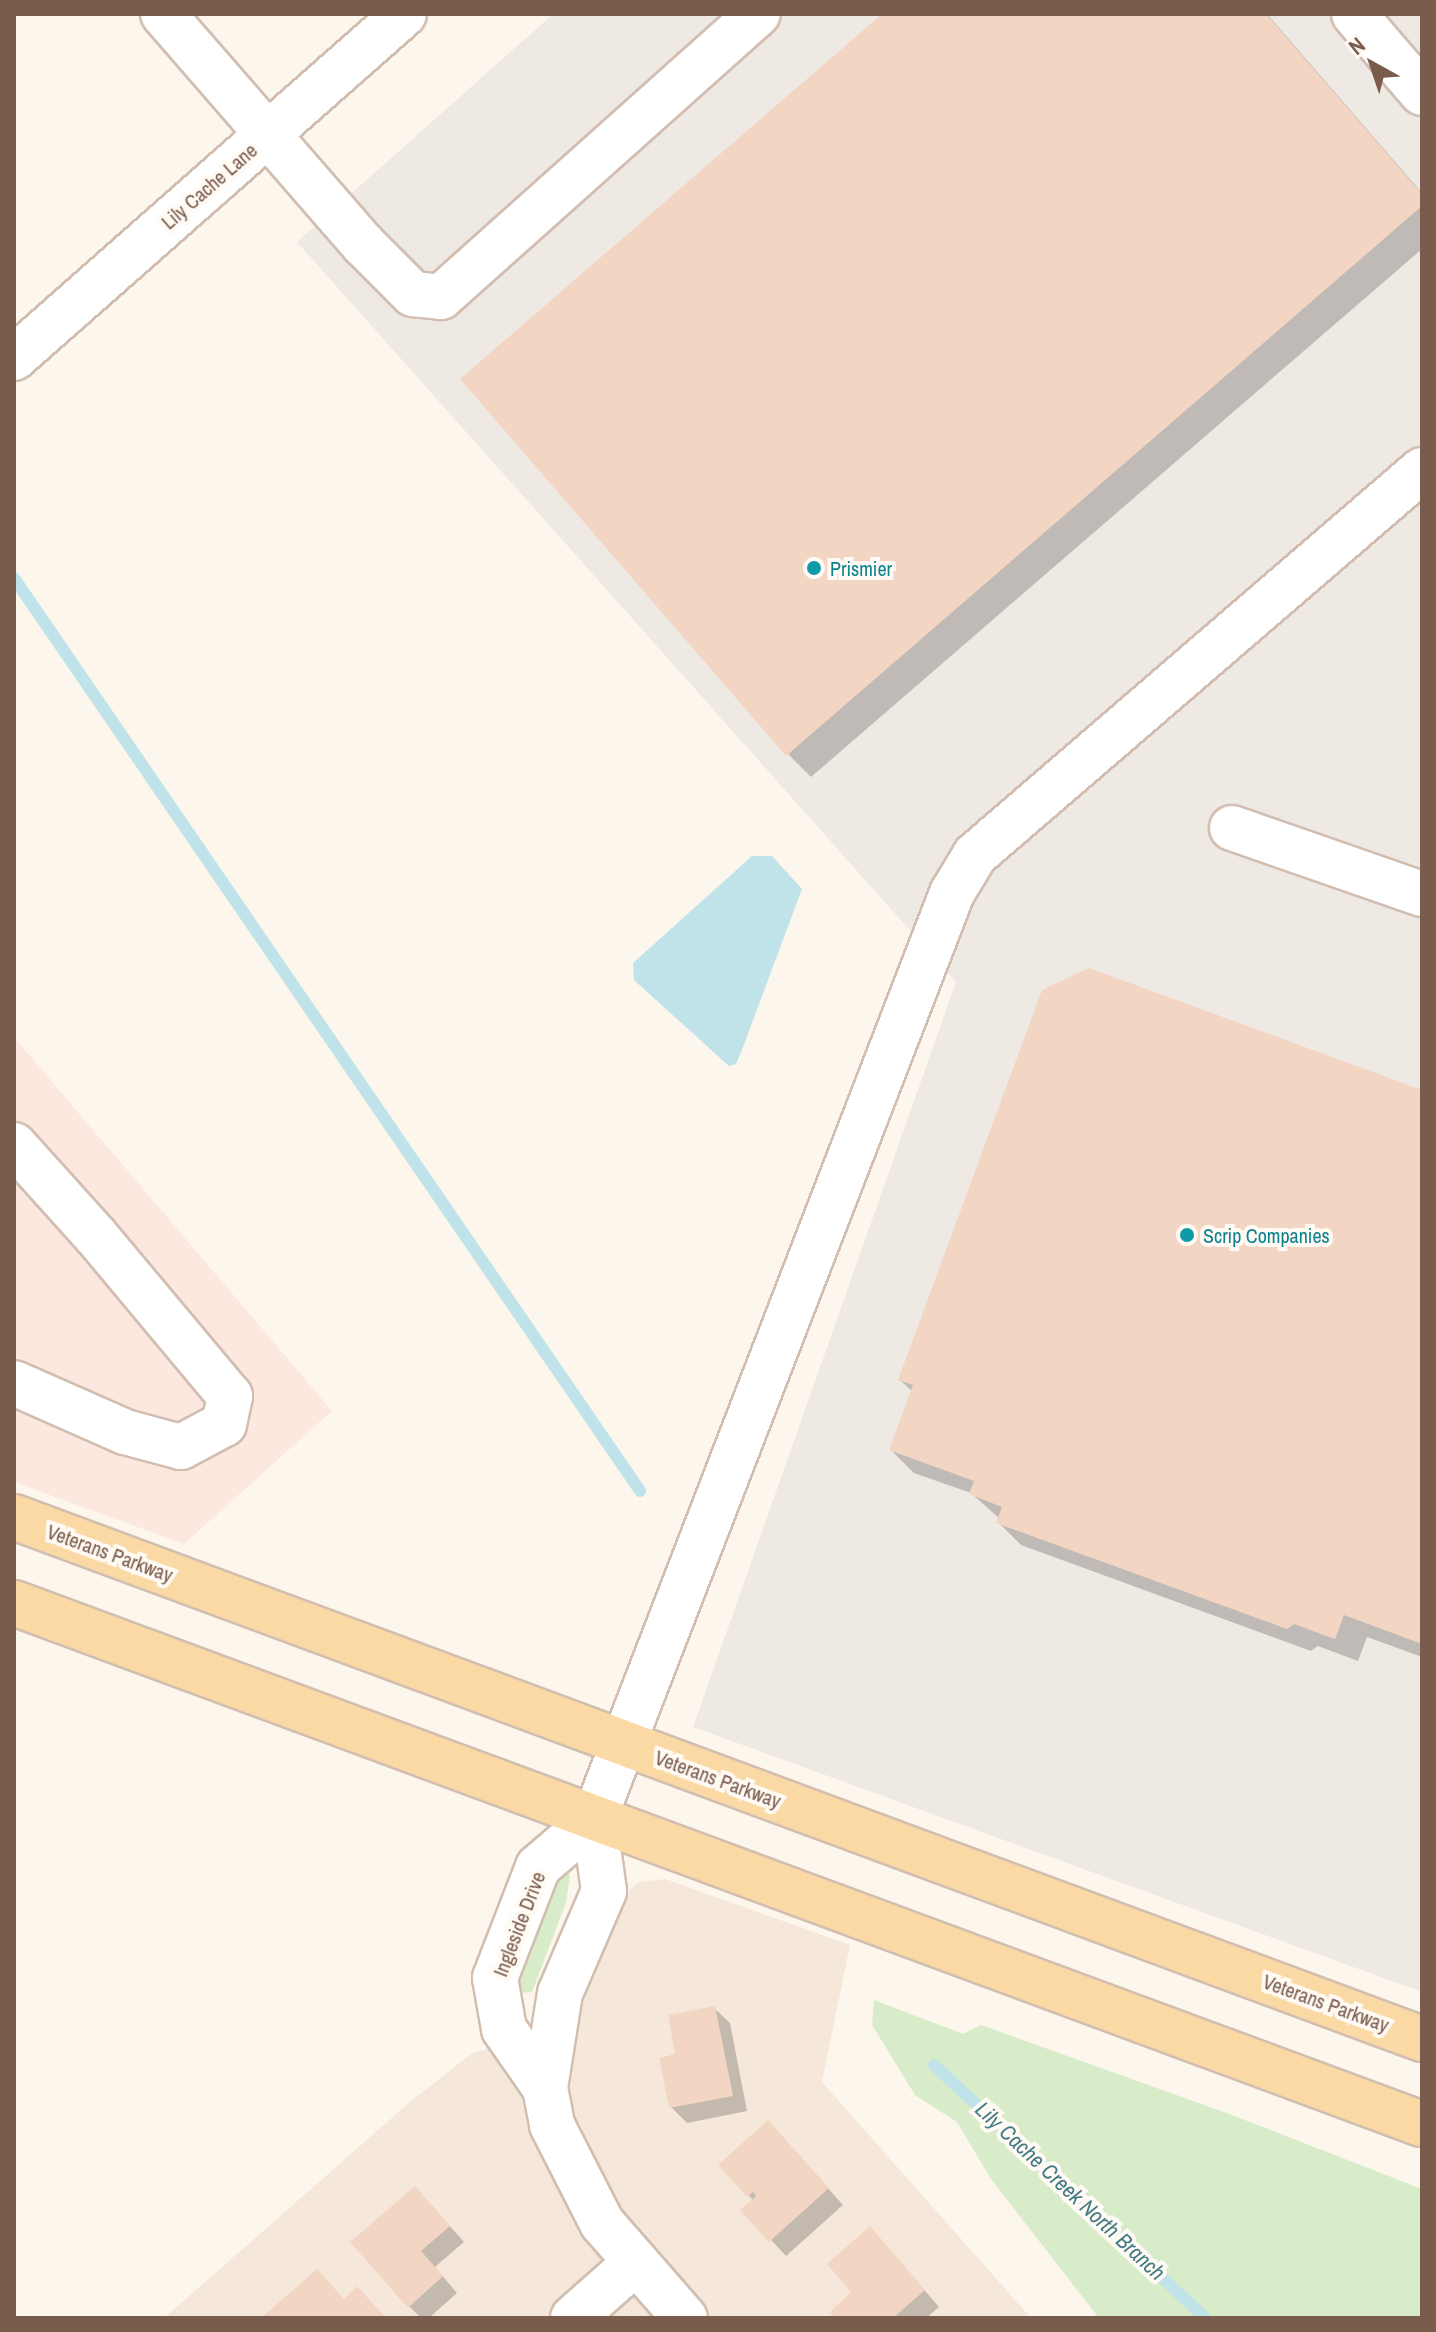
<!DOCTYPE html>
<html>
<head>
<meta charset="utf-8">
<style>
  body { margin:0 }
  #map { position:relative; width:1436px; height:2332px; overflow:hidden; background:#fdf6ec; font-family:"Archivo Narrow",sans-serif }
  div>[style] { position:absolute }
  .residential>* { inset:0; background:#f5e8da }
  .commercial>* { inset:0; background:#fde8e0 }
  .industrial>* { inset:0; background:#efe9e4 }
  .green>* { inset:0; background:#d8ecc9 }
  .water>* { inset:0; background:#bfe3e8 }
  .shadow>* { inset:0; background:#0003 }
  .stream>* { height:12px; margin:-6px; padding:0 6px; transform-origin:6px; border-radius:6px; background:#bfe3e8 }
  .building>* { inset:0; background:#f3d5c3 }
  .roads { filter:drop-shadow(2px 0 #d1beb0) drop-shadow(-2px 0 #d1beb0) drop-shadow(0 2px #d1beb0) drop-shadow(0 -2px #d1beb0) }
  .minor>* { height:44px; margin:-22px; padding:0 22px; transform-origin:22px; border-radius:22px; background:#fff }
  .major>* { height:44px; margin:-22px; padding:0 22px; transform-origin:22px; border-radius:22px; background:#fbd9a5 }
  .dots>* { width:22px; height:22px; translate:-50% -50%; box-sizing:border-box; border:4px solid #fffaf3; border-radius:50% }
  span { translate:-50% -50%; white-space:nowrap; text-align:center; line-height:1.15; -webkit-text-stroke:8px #fffaf3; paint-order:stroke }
  .street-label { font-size:20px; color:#7a5c4d }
  .culture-label { font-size:20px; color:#0d838f }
  .left { translate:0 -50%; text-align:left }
  .water-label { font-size:22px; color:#437c86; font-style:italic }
  .frame { position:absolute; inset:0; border:16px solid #7a5c4d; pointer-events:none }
  .north { position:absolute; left:1332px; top:24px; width:80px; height:80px; -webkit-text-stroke:6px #fffaf3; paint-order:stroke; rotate:320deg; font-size:22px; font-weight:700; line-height:32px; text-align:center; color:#7a5c4d }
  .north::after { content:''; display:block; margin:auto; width:28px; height:36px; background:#7a5c4d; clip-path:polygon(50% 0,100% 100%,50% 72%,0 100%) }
</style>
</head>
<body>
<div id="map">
  <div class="residential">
    <i style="clip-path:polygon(665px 1879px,850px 1945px,822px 2082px,1031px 2318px,164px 2318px,410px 2102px,471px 2054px,578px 2019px,620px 1898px,639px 1882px)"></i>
  </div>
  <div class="commercial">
    <i style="clip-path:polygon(14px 1037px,332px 1411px,184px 1544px,14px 1482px)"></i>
  </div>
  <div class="industrial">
    <i style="clip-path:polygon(553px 14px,1422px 14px,1422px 1992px,693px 1727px,956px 982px,297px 242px)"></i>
  </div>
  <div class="green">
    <i style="clip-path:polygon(559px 1872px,570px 1874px,566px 1903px,532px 1992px,520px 1993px,516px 1980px)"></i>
    <i style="clip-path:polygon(874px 2000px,963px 2034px,981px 2025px,1232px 2115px,1422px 2189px,1422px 2318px,1099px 2318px,991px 2179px,957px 2122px,915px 2095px,872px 2025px)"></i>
  </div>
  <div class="water">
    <i style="clip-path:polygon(752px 856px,772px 856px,802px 889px,743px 1047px,736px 1064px,729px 1066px,634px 980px,633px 963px)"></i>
  </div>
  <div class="shadow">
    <i style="clip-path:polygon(885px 14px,1267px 14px,1422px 193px,1422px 249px,811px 777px,788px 754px)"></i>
    <i style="clip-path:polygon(1422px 1092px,1422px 1657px,1367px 1637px,1358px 1661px,1318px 1646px,1311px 1651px,1021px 1545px,998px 1522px,1000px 1519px,971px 1493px,914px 1473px,891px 1450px,913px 1392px,900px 1380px)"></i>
    <i style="clip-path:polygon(714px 2008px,730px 2023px,747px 2111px,687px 2123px,671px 2107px,678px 2056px)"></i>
    <i style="clip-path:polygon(783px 2138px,843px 2205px,786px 2256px,743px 2210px,754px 2201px,721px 2165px)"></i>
    <i style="clip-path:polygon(430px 2204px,464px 2242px,435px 2267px,457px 2293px,429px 2318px,421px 2318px,409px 2306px)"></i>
    <i style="clip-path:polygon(885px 2244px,939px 2307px,926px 2318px,838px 2318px)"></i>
  </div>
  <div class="stream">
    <i style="left:14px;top:578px;width:1107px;rotate:55.56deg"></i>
    <i style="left:934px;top:2065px;width:371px;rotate:43deg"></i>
  </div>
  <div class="building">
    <i style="clip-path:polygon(882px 14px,1266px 14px,1422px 194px,1422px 206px,786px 756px,460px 379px)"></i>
    <i style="clip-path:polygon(1089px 968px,1422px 1090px,1422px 1644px,1344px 1615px,1335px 1639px,1294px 1624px,1287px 1629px,996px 1523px,1002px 1507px,969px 1494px,974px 1481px,889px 1450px,913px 1385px,898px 1380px,1042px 990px)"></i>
    <i style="clip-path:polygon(715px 2006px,733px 2096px,669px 2108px,659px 2058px,675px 2054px,668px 2015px)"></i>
    <i style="clip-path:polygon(768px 2120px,829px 2188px,769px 2242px,740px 2210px,756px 2196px,753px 2192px,747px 2197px,718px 2165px)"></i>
    <i style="clip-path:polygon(415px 2186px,450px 2226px,421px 2251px,443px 2276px,408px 2308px,350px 2242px)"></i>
    <i style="clip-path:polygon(870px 2226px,925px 2290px,893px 2318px,835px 2318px,830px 2312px,851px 2292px,827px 2264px)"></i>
    <i style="clip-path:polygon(317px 2269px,344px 2299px,357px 2286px,386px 2318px,261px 2318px)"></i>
  </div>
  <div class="roads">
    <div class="minor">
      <i style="left:163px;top:14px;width:305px;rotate:49deg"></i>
      <i style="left:363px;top:244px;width:71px;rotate:45deg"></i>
      <i style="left:413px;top:294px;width:28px;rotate:6deg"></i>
      <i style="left:441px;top:297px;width:425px;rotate:-41.8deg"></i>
      <i style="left:1354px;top:14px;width:104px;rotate:49.3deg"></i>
      <i style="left:14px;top:358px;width:520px;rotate:-41.41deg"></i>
      <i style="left:1232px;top:828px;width:201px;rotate:19.2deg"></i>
      <i style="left:14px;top:1145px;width:122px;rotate:48deg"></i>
      <i style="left:96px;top:1236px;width:209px;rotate:50.1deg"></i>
      <i style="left:230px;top:1396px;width:29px;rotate:102deg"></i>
      <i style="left:224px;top:1424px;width:49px;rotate:151.9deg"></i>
      <i style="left:181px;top:1447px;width:58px;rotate:-165deg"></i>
      <i style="left:125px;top:1432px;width:121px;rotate:-156.2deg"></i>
      <i style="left:594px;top:1819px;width:73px;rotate:82.1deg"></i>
      <i style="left:604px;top:1891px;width:111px;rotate:113.3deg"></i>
      <i style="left:560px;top:1993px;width:96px;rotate:99deg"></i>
      <i style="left:545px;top:2088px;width:38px;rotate:79deg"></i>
      <i style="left:552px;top:2125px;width:110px;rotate:63deg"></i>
      <i style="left:602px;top:2223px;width:126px;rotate:48.9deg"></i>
      <i style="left:545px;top:2088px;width:72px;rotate:-124.8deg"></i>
      <i style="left:504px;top:2029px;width:52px;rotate:-100deg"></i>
      <i style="left:495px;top:1978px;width:119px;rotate:-68.8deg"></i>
      <i style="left:538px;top:1867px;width:74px;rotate:-40.6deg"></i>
      <i style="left:594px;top:1819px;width:993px;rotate:-68.86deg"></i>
      <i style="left:952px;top:893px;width:44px;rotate:-58.8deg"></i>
      <i style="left:975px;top:855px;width:590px;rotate:-40.74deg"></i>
      <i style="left:573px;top:2318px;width:84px;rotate:-41.6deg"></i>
    </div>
    <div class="major">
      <i style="left:14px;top:1517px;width:1502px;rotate:20.34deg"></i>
      <i style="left:14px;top:1603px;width:1501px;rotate:20.31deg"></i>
    </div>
  </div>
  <div class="dots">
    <i style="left:814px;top:568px;background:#0f9aa8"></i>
    <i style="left:1187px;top:1235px;background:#0f9aa8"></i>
  </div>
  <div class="street-label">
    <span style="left:209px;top:186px;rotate:-41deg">Lily Cache Lane</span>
    <span style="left:110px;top:1553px;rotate:20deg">Veterans Parkway</span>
    <span style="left:718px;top:1779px;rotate:20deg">Veterans Parkway</span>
    <span style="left:519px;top:1924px;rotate:-69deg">Ingleside Drive</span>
    <span style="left:1326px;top:2003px;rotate:20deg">Veterans Parkway</span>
  </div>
  <div class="culture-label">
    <span class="left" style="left:830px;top:568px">Prismier</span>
    <span class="left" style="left:1203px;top:1235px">Scrip Companies</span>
  </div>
  <div class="water-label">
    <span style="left:1070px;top:2191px;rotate:43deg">Lily Cache Creek North Branch</span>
  </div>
  <div class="frame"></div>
  <div class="north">N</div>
</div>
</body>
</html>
